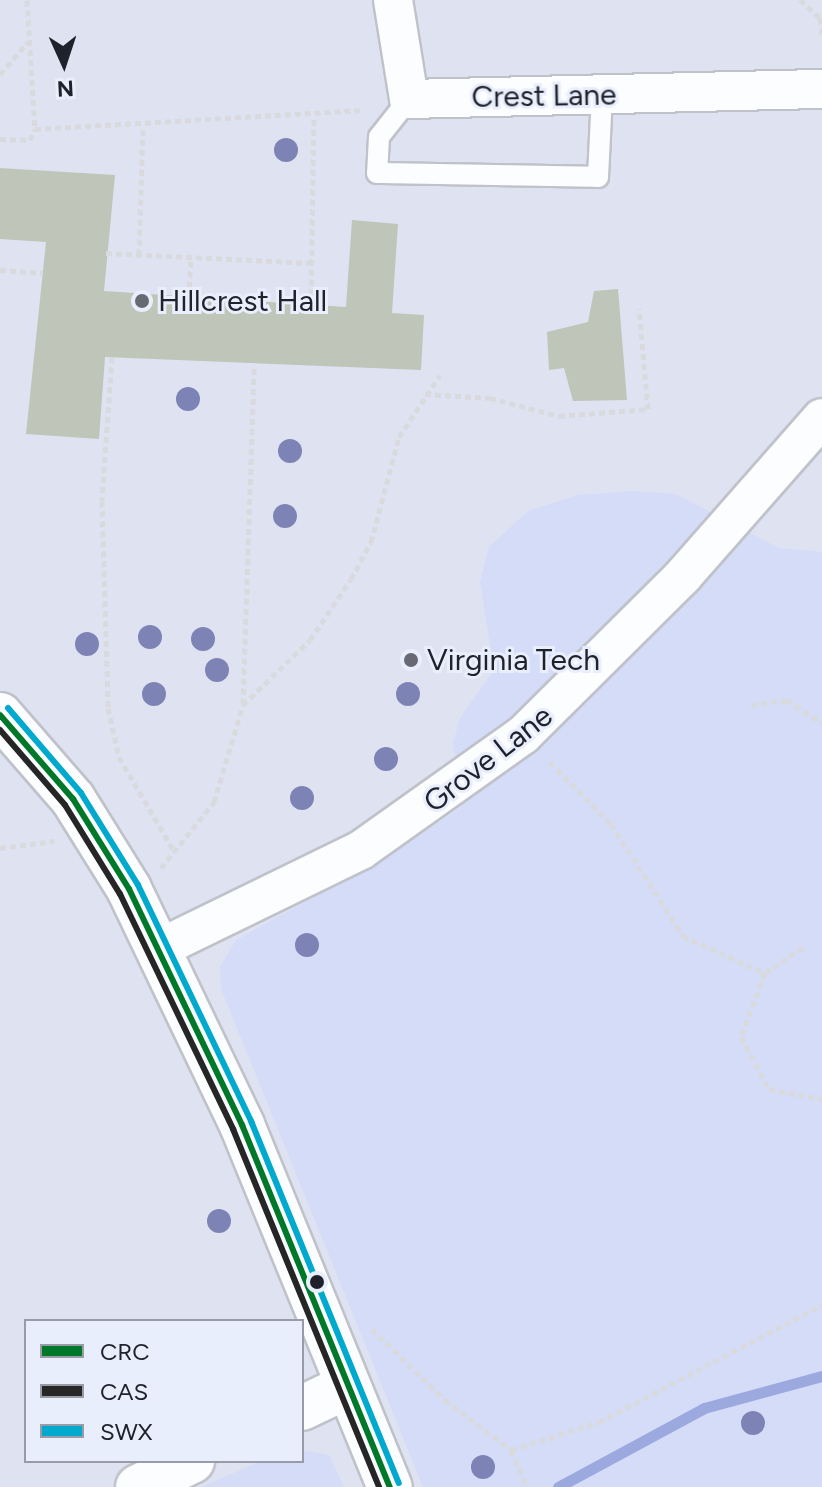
<!DOCTYPE html>
<html>
<head>
<meta charset="utf-8">
<style>
  body { margin:0 }
  #map { position:relative; width:822px; height:1487px; overflow:hidden; background:#eef0f8; font-family:Figtree,sans-serif }
  div>[style] { position:absolute }
  .built>* { inset:0; background:#dfe3f1 }
  .green>* { inset:0; background:#d4dcf7 }
  .stream>* { height:11px; margin:-5.5px; padding:0 5.5px; transform-origin:5.5px; border-radius:5.5px; background:#9ca9df }
  .building>* { inset:0; background:#bfc5b8 }
  .path>* { height:5px; margin-top:-2.5px; transform-origin:0; background:repeating-linear-gradient(90deg,#d9dadd 0 6px,transparent 0 10px) }
  .roads { filter:drop-shadow(2px 0 #c0c2ca) drop-shadow(-2px 0 #c0c2ca) drop-shadow(0 2px #c0c2ca) drop-shadow(0 -2px #c0c2ca) }
  .service>* { height:20px; margin:-10px; padding:0 10px; transform-origin:10px; border-radius:10px; background:#fcfdfe }
  .minor>* { height:38px; margin:-19px; padding:0 19px; transform-origin:19px; border-radius:19px; background:#fcfdfe }
  .tertiary>* { height:44px; margin:-22px; padding:0 22px; transform-origin:22px; border-radius:22px; background:#fcfdfe }
  .bus-1>* { height:6px; margin:-3px; padding:0 3px; transform-origin:3px; border-radius:3px; background:#00782a }
  .bus-2>* { height:6px; margin:-3px; padding:0 3px; transform-origin:3px; border-radius:3px; background:#262626 }
  .bus-3>* { height:6px; margin:-3px; padding:0 3px; transform-origin:3px; border-radius:3px; background:#00a9ce }
  .trees>* { width:24px; height:24px; margin:-12px; border-radius:50%; background:#7e83b5 }
  .dots>* { width:22px; height:22px; translate:-50% -50%; box-sizing:border-box; border:4px solid #e9eefd; border-radius:50% }
  span { translate:-50% -50%; white-space:nowrap; text-align:center; line-height:1.15; -webkit-text-stroke:6px #e9eefd; paint-order:stroke }
  .street-label { font-size:30px; color:#1f222b }
  .poi-label { font-size:30px; color:#1f222b }
  .left { translate:0 -50%; text-align:left }
  .legend { position:absolute; left:24px; top:1319px; width:280px; height:144px; box-sizing:border-box; background:#e9eefd; border:2px solid #989ca9; margin:0; padding:10px 14px; list-style:none; font-size:24px; color:#1f222b }
  .legend li { display:flex; align-items:center; gap:16px; height:40px }
  .legend b { width:40px; border:2px solid #989ca9 }
  .north { position:absolute; left:24px; top:24px; width:80px; height:80px; -webkit-text-stroke:6px #e9eefd; paint-order:stroke; rotate:177deg; font-size:22px; font-weight:700; line-height:32px; text-align:center; color:#1f222b }
  .north::after { content:''; display:block; margin:auto; width:28px; height:36px; background:#1f222b; clip-path:polygon(50% 0,100% 100%,50% 72%,0 100%) }
</style>
</head>
<body>
<div id="map">
  <div class="built">
    <i style="clip-path:polygon(evenodd,0 0,822px 0,822px 1487px,0 1487px,0 0,26px 1321px,302px 1321px,302px 1461px,26px 1461px,26px 1321px)"></i>
  </div>
  <div class="green">
    <i style="clip-path:polygon(633px 491px,676px 494px,779px 548px,822px 552px,822px 1487px,423px 1487px,221px 989px,220px 967px,236px 940px,390px 855px,461px 807px,453px 743px,460px 718px,494px 670px,480px 582px,489px 547px,528px 511px,578px 495px)"></i>
    <i style="clip-path:polygon(302px 1450px,329px 1455px,344px 1487px,201px 1487px,261px 1461px,302px 1461px)"></i>
  </div>
  <div class="stream">
    <i style="left:558px;top:1487px;width:166px;rotate:-28.4deg"></i>
    <i style="left:704px;top:1408px;width:122px;rotate:-15.2deg"></i>
  </div>
  <div class="building">
    <i style="clip-path:polygon(0 168px,115px 175px,104px 291px,346px 307px,352px 220px,398px 224px,392px 313px,424px 315px,421px 370px,105px 357px,99px 439px,26px 434px,46px 242px,0 239px)"></i>
    <i style="clip-path:polygon(618px 289px,627px 400px,573px 401px,564px 368px,549px 370px,547px 332px,588px 322px,594px 291px)"></i>
  </div>
  <div class="path">
    <i style="left:27px;top:0;width:129px;rotate:86.5deg"></i>
    <i style="left:800px;top:0;width:27px;rotate:42deg"></i>
    <i style="left:820px;top:18px;width:17px;rotate:83deg"></i>
    <i style="left:0;top:74px;width:43px;rotate:-48.8deg"></i>
    <i style="left:0;top:139px;width:30px;rotate:2deg"></i>
    <i style="left:30px;top:140px;width:12px;rotate:-66deg"></i>
    <i style="left:35px;top:129px;width:328px;rotate:-3.3deg"></i>
    <i style="left:106px;top:253px;width:205px;rotate:2.8deg"></i>
    <i style="left:139px;top:255px;width:129px;rotate:-88.2deg"></i>
    <i style="left:0;top:270px;width:43px;rotate:4deg"></i>
    <i style="left:189px;top:297px;width:40px;rotate:-87.1deg"></i>
    <i style="left:311px;top:305px;width:187px;rotate:-89.1deg"></i>
    <i style="left:112px;top:357px;width:144px;rotate:94deg"></i>
    <i style="left:102px;top:501px;width:207px;rotate:88.3deg"></i>
    <i style="left:108px;top:708px;width:50px;rotate:77.3deg"></i>
    <i style="left:119px;top:757px;width:111px;rotate:59.7deg"></i>
    <i style="left:425px;top:394px;width:65px;rotate:3.5deg"></i>
    <i style="left:490px;top:398px;width:71px;rotate:14.6deg"></i>
    <i style="left:559px;top:416px;width:89px;rotate:-4.5deg"></i>
    <i style="left:648px;top:409px;width:101px;rotate:-95.1deg"></i>
    <i style="left:243px;top:704px;width:337px;rotate:-88.1deg"></i>
    <i style="left:751px;top:705px;width:36px;rotate:-8deg"></i>
    <i style="left:787px;top:700px;width:42px;rotate:33.3deg"></i>
    <i style="left:550px;top:762px;width:87px;rotate:45.5deg"></i>
    <i style="left:611px;top:824px;width:133px;rotate:57.3deg"></i>
    <i style="left:683px;top:936px;width:90px;rotate:24.3deg"></i>
    <i style="left:765px;top:973px;width:68px;rotate:110.6deg"></i>
    <i style="left:741px;top:1037px;width:59px;rotate:61.7deg"></i>
    <i style="left:769px;top:1089px;width:54px;rotate:10.7deg"></i>
    <i style="left:0;top:848px;width:55px;rotate:-7.3deg"></i>
    <i style="left:161px;top:868px;width:85px;rotate:-51.2deg"></i>
    <i style="left:214px;top:802px;width:101px;rotate:-73.4deg"></i>
    <i style="left:243px;top:705px;width:93px;rotate:-44.1deg"></i>
    <i style="left:310px;top:640px;width:73px;rotate:-56.1deg"></i>
    <i style="left:351px;top:579px;width:42px;rotate:-61.6deg"></i>
    <i style="left:371px;top:542px;width:109px;rotate:-75.1deg"></i>
    <i style="left:399px;top:437px;width:74px;rotate:-56.5deg"></i>
    <i style="left:765px;top:973px;width:48px;rotate:-34deg"></i>
    <i style="left:372px;top:1329px;width:102px;rotate:44.2deg"></i>
    <i style="left:445px;top:1400px;width:83px;rotate:37.1deg"></i>
    <i style="left:511px;top:1450px;width:40px;rotate:66.6deg"></i>
    <i style="left:511px;top:1450px;width:92px;rotate:-17.7deg"></i>
    <i style="left:599px;top:1422px;width:252px;rotate:-27.7deg"></i>
  </div>
  <div class="roads">
    <div class="service">
      <i style="left:409px;top:99px;width:48px;rotate:128.3deg"></i>
      <i style="left:379px;top:137px;width:36px;rotate:93deg"></i>
      <i style="left:377px;top:173px;width:221px;rotate:1deg"></i>
      <i style="left:598px;top:177px;width:83px;rotate:-87.2deg"></i>
    </div>
    <div class="minor">
      <i style="left:393px;top:0;width:100px;rotate:80.8deg"></i>
      <i style="left:409px;top:99px;width:413px;rotate:-1.4deg"></i>
      <i style="left:158px;top:949px;width:226px;rotate:-26deg"></i>
      <i style="left:361px;top:850px;width:199px;rotate:-35.4deg"></i>
      <i style="left:523px;top:735px;width:226px;rotate:-44.8deg"></i>
      <i style="left:683px;top:576px;width:210px;rotate:-48.7deg"></i>
    </div>
    <div class="tertiary">
      <i style="left:0;top:715px;width:111px;rotate:49deg"></i>
      <i style="left:73px;top:799px;width:106px;rotate:58.1deg"></i>
      <i style="left:129px;top:889px;width:262px;rotate:64.4deg"></i>
      <i style="left:242px;top:1125px;width:391px;rotate:67.8deg"></i>
      <i style="left:302px;top:1408px;width:49px;rotate:-25.5deg"></i>
      <i style="left:138px;top:1487px;width:60px;rotate:-25.7deg"></i>
    </div>
  </div>
  <div class="bus-1">
    <i style="left:0;top:715px;width:111px;rotate:49deg"></i>
    <i style="left:73px;top:799px;width:106px;rotate:58.1deg"></i>
    <i style="left:129px;top:889px;width:262px;rotate:64.4deg"></i>
    <i style="left:242px;top:1125px;width:391px;rotate:67.8deg"></i>
  </div>
  <div class="bus-2">
    <i style="left:0;top:730px;width:99px;rotate:49.1deg"></i>
    <i style="left:65px;top:805px;width:105px;rotate:58.3deg"></i>
    <i style="left:120px;top:894px;width:261px;rotate:64.3deg"></i>
    <i style="left:233px;top:1129px;width:387px;rotate:67.8deg"></i>
  </div>
  <div class="bus-3">
    <i style="left:8px;top:708px;width:112px;rotate:49.3deg"></i>
    <i style="left:81px;top:793px;width:108px;rotate:58.2deg"></i>
    <i style="left:138px;top:885px;width:262px;rotate:64.4deg"></i>
    <i style="left:251px;top:1121px;width:391px;rotate:67.8deg"></i>
  </div>
  <div class="trees">
    <i style="left:286px;top:150px"></i>
    <i style="left:188px;top:399px"></i>
    <i style="left:290px;top:451px"></i>
    <i style="left:285px;top:516px"></i>
    <i style="left:150px;top:637px"></i>
    <i style="left:203px;top:639px"></i>
    <i style="left:87px;top:644px"></i>
    <i style="left:217px;top:670px"></i>
    <i style="left:154px;top:694px"></i>
    <i style="left:408px;top:694px"></i>
    <i style="left:386px;top:759px"></i>
    <i style="left:302px;top:798px"></i>
    <i style="left:307px;top:945px"></i>
    <i style="left:219px;top:1221px"></i>
    <i style="left:753px;top:1423px"></i>
    <i style="left:483px;top:1467px"></i>
  </div>
  <div class="dots">
    <i style="left:142px;top:301px;background:#676a73"></i>
    <i style="left:411px;top:660px;background:#676a73"></i>
    <i style="left:317px;top:1282px;background:#1f222b"></i>
  </div>
  <div class="street-label">
    <span style="left:544px;top:96px;rotate:-1deg">Crest Lane</span>
    <span style="left:488px;top:759px;rotate:-38deg">Grove Lane</span>
  </div>
  <div class="poi-label">
    <span class="left" style="left:158px;top:301px">Hillcrest Hall</span>
    <span class="left" style="left:427px;top:660px">Virginia Tech</span>
  </div>
  <ul class="legend">
  <li><b style="height:10px;background:#00782a"></b>CRC</li>
  <li><b style="height:10px;background:#262626"></b>CAS</li>
  <li><b style="height:10px;background:#00a9ce"></b>SWX</li>
  </ul>
  <div class="north">N</div>
</div>
</body>
</html>
